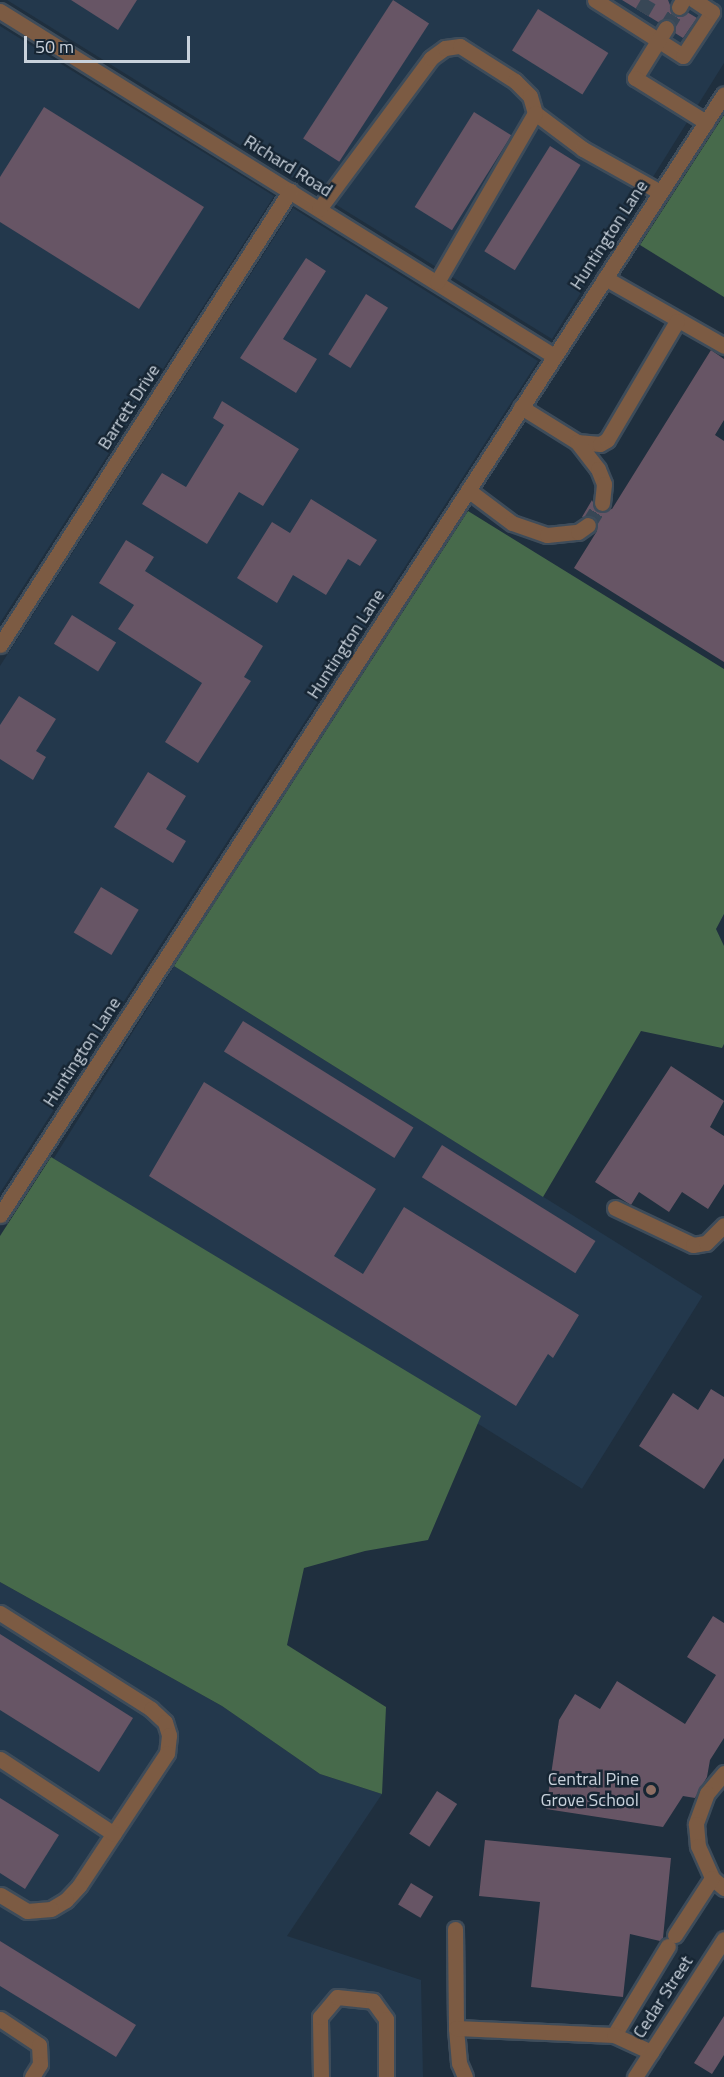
<!DOCTYPE html>
<html>
<head>
<meta charset="utf-8">
<style>
  body { margin:0 }
  #map { position:relative; width:724px; height:2077px; overflow:hidden; background:#1f2f3e; font-family:"Titillium Web",sans-serif }
  div>[style] { position:absolute }
  .built>* { inset:0; background:#23384c; transform-origin:0 0 }
  .forest>* { inset:0; background:#476a4b }
  .building>* { inset:0; background:#675565; transform-origin:0 0 }
  .minor-tunnel>* { height:15px; margin-top:-7.5px; transform-origin:0; background:repeating-linear-gradient(90deg,#384756 0 15px,transparent 0 23px) }
  .roads { filter:drop-shadow(2px 0 #3e4c5a) drop-shadow(-2px 0 #3e4c5a) drop-shadow(0 2px #3e4c5a) drop-shadow(0 -2px #3e4c5a) }
  .minor>* { height:15px; margin:-7.5px; padding:0 7.5px; transform-origin:7.5px; border-radius:7.5px; background:#7c5b43 }
  .dots>* { width:16px; height:16px; translate:-50% -50%; box-sizing:border-box; border:3px solid #162533; border-radius:50% }
  span { translate:-50% -50%; white-space:nowrap; text-align:center; line-height:1.15; -webkit-text-stroke:5px #162533; paint-order:stroke }
  .street-label { font-size:18px; color:#c9d2dc }
  .poi-label { font-size:18px; color:#c9d2dc }
  .right { translate:-100% -50%; text-align:right }
  .scale { position:absolute; left:24px; top:36px; width:166px; height:27px; box-sizing:border-box; border:3px solid #c9d2dc; border-top:0; padding-left:8px; font-size:18px; line-height:21px; white-space:nowrap; color:#c9d2dc; -webkit-text-stroke:4px #162533; paint-order:stroke }
</style>
</head>
<body>
<div id="map">
  <div class="built">
    <i style="clip-path:polygon(7px 0,724px 0,724px 63px,552px 339px)"></i>
    <i style="clip-path:polygon(0 26px,274px 196px,0 623px)"></i>
    <i style="clip-path:polygon(293px 208px,538px 361px,0 1193px,0 666px)"></i>
    <i style="left:174px;top:966px;width:623px;height:227px;rotate:32deg"></i>
    <i style="clip-path:polygon(0 1582px,222px 1706px,320px 1774px,382px 1794px,287px 1936px,421px 1980px,423px 2077px,0 2077px)"></i>
  </div>
  <div class="forest">
    <i style="clip-path:polygon(724px 115px,724px 297px,640px 245px)"></i>
    <i style="clip-path:polygon(468px 511px,724px 669px,724px 914px,716px 929px,724px 946px,724px 1044px,722px 1048px,641px 1031px,543px 1197px,174px 966px)"></i>
    <i style="clip-path:polygon(51px 1157px,481px 1416px,428px 1540px,365px 1551px,304px 1568px,287px 1645px,386px 1707px,382px 1794px,320px 1774px,222px 1706px,0 1582px,0 1236px)"></i>
  </div>
  <div class="building">
    <i style="clip-path:polygon(71px 0,137px 0,118px 30px)"></i>
    <i style="left:393px;top:0;width:43px;height:165px;rotate:33deg"></i>
    <i style="clip-path:polygon(622px 0,668px 0,674px 15px,687px 12px,697px 18px,683px 38px,675px 33px,672px 20px,658px 22px)"></i>
    <i style="left:538px;top:9px;width:83px;height:49px;rotate:32deg"></i>
    <i style="clip-path:polygon(44px 107px,204px 207px,139px 309px,0 222px,0 177px)"></i>
    <i style="left:474px;top:112px;width:44px;height:112px;rotate:32deg"></i>
    <i style="left:550px;top:146px;width:36px;height:124px;rotate:32deg"></i>
    <i style="clip-path:polygon(306px 258px,326px 271px,283px 339px,317px 359px,296px 393px,240px 358px)"></i>
    <i style="left:366px;top:294px;width:26px;height:71px;rotate:32deg"></i>
    <i style="clip-path:polygon(711px 350px,724px 359px,724px 420px,715px 435px,724px 441px,724px 662px,574px 568px,597px 531px,596px 519px,582px 517px,592px 500px,597px 511px,612px 509px)"></i>
    <i style="clip-path:polygon(222px 401px,299px 449px,263px 506px,239px 492px,207px 544px,142px 504px,162px 473px,186px 487px,224px 425px,213px 418px)"></i>
    <i style="clip-path:polygon(311px 499px,377px 540px,360px 566px,348px 559px,326px 595px,293px 575px,277px 603px,237px 578px,272px 522px,290px 533px)"></i>
    <i style="clip-path:polygon(126px 540px,154px 557px,145px 571px,263px 646px,244px 677px,251px 681px,198px 763px,165px 742px,202px 683px,118px 629px,134px 605px,99px 583px)"></i>
    <i style="left:72px;top:615px;width:52px;height:34px;rotate:32deg"></i>
    <i style="clip-path:polygon(19px 696px,56px 719px,36px 751px,46px 757px,33px 780px,0 759px,0 725px)"></i>
    <i style="clip-path:polygon(148px 772px,186px 796px,166px 829px,186px 841px,173px 863px,114px 827px)"></i>
    <i style="left:101px;top:887px;width:44px;height:53px;rotate:31deg"></i>
    <i style="left:243px;top:1021px;width:201px;height:36px;rotate:32deg"></i>
    <i style="clip-path:polygon(671px 1066px,724px 1101px,710px 1127px,724px 1136px,724px 1184px,708px 1209px,682px 1192px,669px 1212px,639px 1192px,631px 1205px,595px 1182px)"></i>
    <i style="clip-path:polygon(204px 1082px,376px 1189px,334px 1256px,363px 1274px,404px 1207px,579px 1315px,553px 1358px,548px 1354px,516px 1406px,149px 1176px)"></i>
    <i style="left:442px;top:1145px;width:181px;height:38px;rotate:32deg"></i>
    <i style="clip-path:polygon(711px 1389px,724px 1397px,724px 1458px,704px 1489px,639px 1446px,673px 1393px,698px 1410px)"></i>
    <i style="clip-path:polygon(713px 1616px,724px 1623px,724px 1738px,710px 1760px,707px 1777px,695px 1798px,683px 1796px,663px 1827px,546px 1809px,559px 1720px,575px 1694px,600px 1709px,617px 1681px,685px 1724px,716px 1675px,687px 1657px)"></i>
    <i style="clip-path:polygon(0 1634px,133px 1718px,99px 1772px,0 1710px)"></i>
    <i style="left:437px;top:1791px;width:24px;height:51px;rotate:33deg"></i>
    <i style="clip-path:polygon(0 1798px,59px 1835px,25px 1889px,0 1873px)"></i>
    <i style="clip-path:polygon(485px 1840px,671px 1858px,663px 1938px,660px 1941px,630px 1934px,623px 1997px,531px 1987px,540px 1902px,479px 1896px)"></i>
    <i style="left:411px;top:1883px;width:26px;height:25px;rotate:31deg"></i>
    <i style="clip-path:polygon(0 1941px,136px 2025px,116px 2057px,0 1986px)"></i>
    <i style="clip-path:polygon(724px 2016px,724px 2055px,712px 2074px,694px 2063px)"></i>
  </div>
  <div class="minor-tunnel">
    <i style="left:642px;top:12px;width:14px;rotate:-60deg"></i>
    <i style="left:666px;top:28px;width:25px;rotate:-58deg"></i>
    <i style="left:588px;top:525px;width:26px;rotate:-58deg"></i>
  </div>
  <div class="roads">
    <div class="minor">
      <i style="left:595px;top:0;width:104px;rotate:32.5deg"></i>
      <i style="left:683px;top:56px;width:53px;rotate:-56.6deg"></i>
      <i style="left:712px;top:12px;width:22px;rotate:-146deg"></i>
      <i style="left:679px;top:7px;width:8px;rotate:-60deg"></i>
      <i style="left:0;top:11px;width:653px;rotate:31.91deg"></i>
      <i style="left:666px;top:28px;width:59px;rotate:121.8deg"></i>
      <i style="left:635px;top:78px;width:84px;rotate:31.8deg"></i>
      <i style="left:535px;top:113px;width:60px;rotate:36.9deg"></i>
      <i style="left:583px;top:149px;width:88px;rotate:29.2deg"></i>
      <i style="left:319px;top:209px;width:188px;rotate:-53.4deg"></i>
      <i style="left:431px;top:58px;width:17px;rotate:-36deg"></i>
      <i style="left:445px;top:48px;width:15px;rotate:-8deg"></i>
      <i style="left:460px;top:46px;width:65px;rotate:32.5deg"></i>
      <i style="left:515px;top:81px;width:21px;rotate:45deg"></i>
      <i style="left:530px;top:96px;width:18px;rotate:74deg"></i>
      <i style="left:535px;top:113px;width:195px;rotate:120.1deg"></i>
      <i style="left:605px;top:278px;width:137px;rotate:29.7deg"></i>
      <i style="left:521px;top:407px;width:66px;rotate:32deg"></i>
      <i style="left:577px;top:442px;width:23px;rotate:5deg"></i>
      <i style="left:600px;top:444px;width:8px;rotate:-30deg"></i>
      <i style="left:607px;top:440px;width:138px;rotate:-59.5deg"></i>
      <i style="left:577px;top:442px;width:34px;rotate:52deg"></i>
      <i style="left:598px;top:469px;width:16px;rotate:68deg"></i>
      <i style="left:604px;top:484px;width:19px;rotate:96deg"></i>
      <i style="left:468px;top:490px;width:55px;rotate:36.9deg"></i>
      <i style="left:512px;top:523px;width:37px;rotate:19deg"></i>
      <i style="left:547px;top:535px;width:31px;rotate:-6deg"></i>
      <i style="left:578px;top:532px;width:12px;rotate:-35deg"></i>
      <i style="left:0;top:645px;width:539px;rotate:-57.43deg"></i>
      <i style="left:615px;top:1208px;width:86px;rotate:25.4deg"></i>
      <i style="left:693px;top:1245px;width:13px;rotate:-9deg"></i>
      <i style="left:706px;top:1243px;width:25px;rotate:-45deg"></i>
      <i style="left:0;top:1215px;width:1334px;rotate:-57.14deg"></i>
      <i style="left:0;top:1613px;width:179px;rotate:32.4deg"></i>
      <i style="left:151px;top:1709px;width:19px;rotate:43deg"></i>
      <i style="left:165px;top:1722px;width:14px;rotate:73deg"></i>
      <i style="left:169px;top:1735px;width:18px;rotate:96deg"></i>
      <i style="left:167px;top:1753px;width:159px;rotate:123.5deg"></i>
      <i style="left:79px;top:1886px;width:19px;rotate:133deg"></i>
      <i style="left:66px;top:1900px;width:17px;rotate:149deg"></i>
      <i style="left:51px;top:1909px;width:24px;rotate:175deg"></i>
      <i style="left:27px;top:1911px;width:31px;rotate:-149deg"></i>
      <i style="left:0;top:1759px;width:136px;rotate:33.3deg"></i>
      <i style="left:724px;top:1773px;width:26px;rotate:130deg"></i>
      <i style="left:707px;top:1793px;width:33px;rotate:110deg"></i>
      <i style="left:696px;top:1824px;width:22px;rotate:85deg"></i>
      <i style="left:698px;top:1846px;width:35px;rotate:66deg"></i>
      <i style="left:712px;top:1878px;width:16px;rotate:40deg"></i>
      <i style="left:455px;top:1929px;width:99px;rotate:89.4deg"></i>
      <i style="left:675px;top:1935px;width:68px;rotate:-57deg"></i>
      <i style="left:0;top:2019px;width:47px;rotate:33.7deg"></i>
      <i style="left:39px;top:2045px;width:19px;rotate:87deg"></i>
      <i style="left:40px;top:2064px;width:15px;rotate:122deg"></i>
      <i style="left:614px;top:2035px;width:104px;rotate:-58.8deg"></i>
      <i style="left:321px;top:2077px;width:60px;rotate:-91deg"></i>
      <i style="left:320px;top:2017px;width:26px;rotate:-50deg"></i>
      <i style="left:337px;top:1997px;width:36px;rotate:6deg"></i>
      <i style="left:373px;top:2001px;width:22px;rotate:54deg"></i>
      <i style="left:386px;top:2019px;width:58px;rotate:90deg"></i>
      <i style="left:465px;top:2077px;width:15px;rotate:-113deg"></i>
      <i style="left:459px;top:2063px;width:35px;rotate:-95deg"></i>
      <i style="left:456px;top:2028px;width:158px;rotate:2.5deg"></i>
      <i style="left:614px;top:2035px;width:41px;rotate:24.7deg"></i>
      <i style="left:635px;top:2077px;width:164px;rotate:-57.2deg"></i>
    </div>
  </div>
  <div class="dots">
    <i style="left:651px;top:1790px;background:#8d6e63"></i>
  </div>
  <div class="street-label">
    <span style="left:288px;top:166px;rotate:32deg">Richard Road</span>
    <span style="left:609px;top:235px;rotate:-57deg">Huntington Lane</span>
    <span style="left:129px;top:407px;rotate:-57deg">Barrett Drive</span>
    <span style="left:346px;top:644px;rotate:-57deg">Huntington Lane</span>
    <span style="left:82px;top:1052px;rotate:-57deg">Huntington Lane</span>
    <span style="left:663px;top:1997px;rotate:-57deg">Cedar Street</span>
  </div>
  <div class="poi-label">
    <span class="right" style="left:639px;top:1790px">Central Pine<br>Grove School</span>
  </div>
  <div class="scale">50 m</div>
</div>
</body>
</html>
